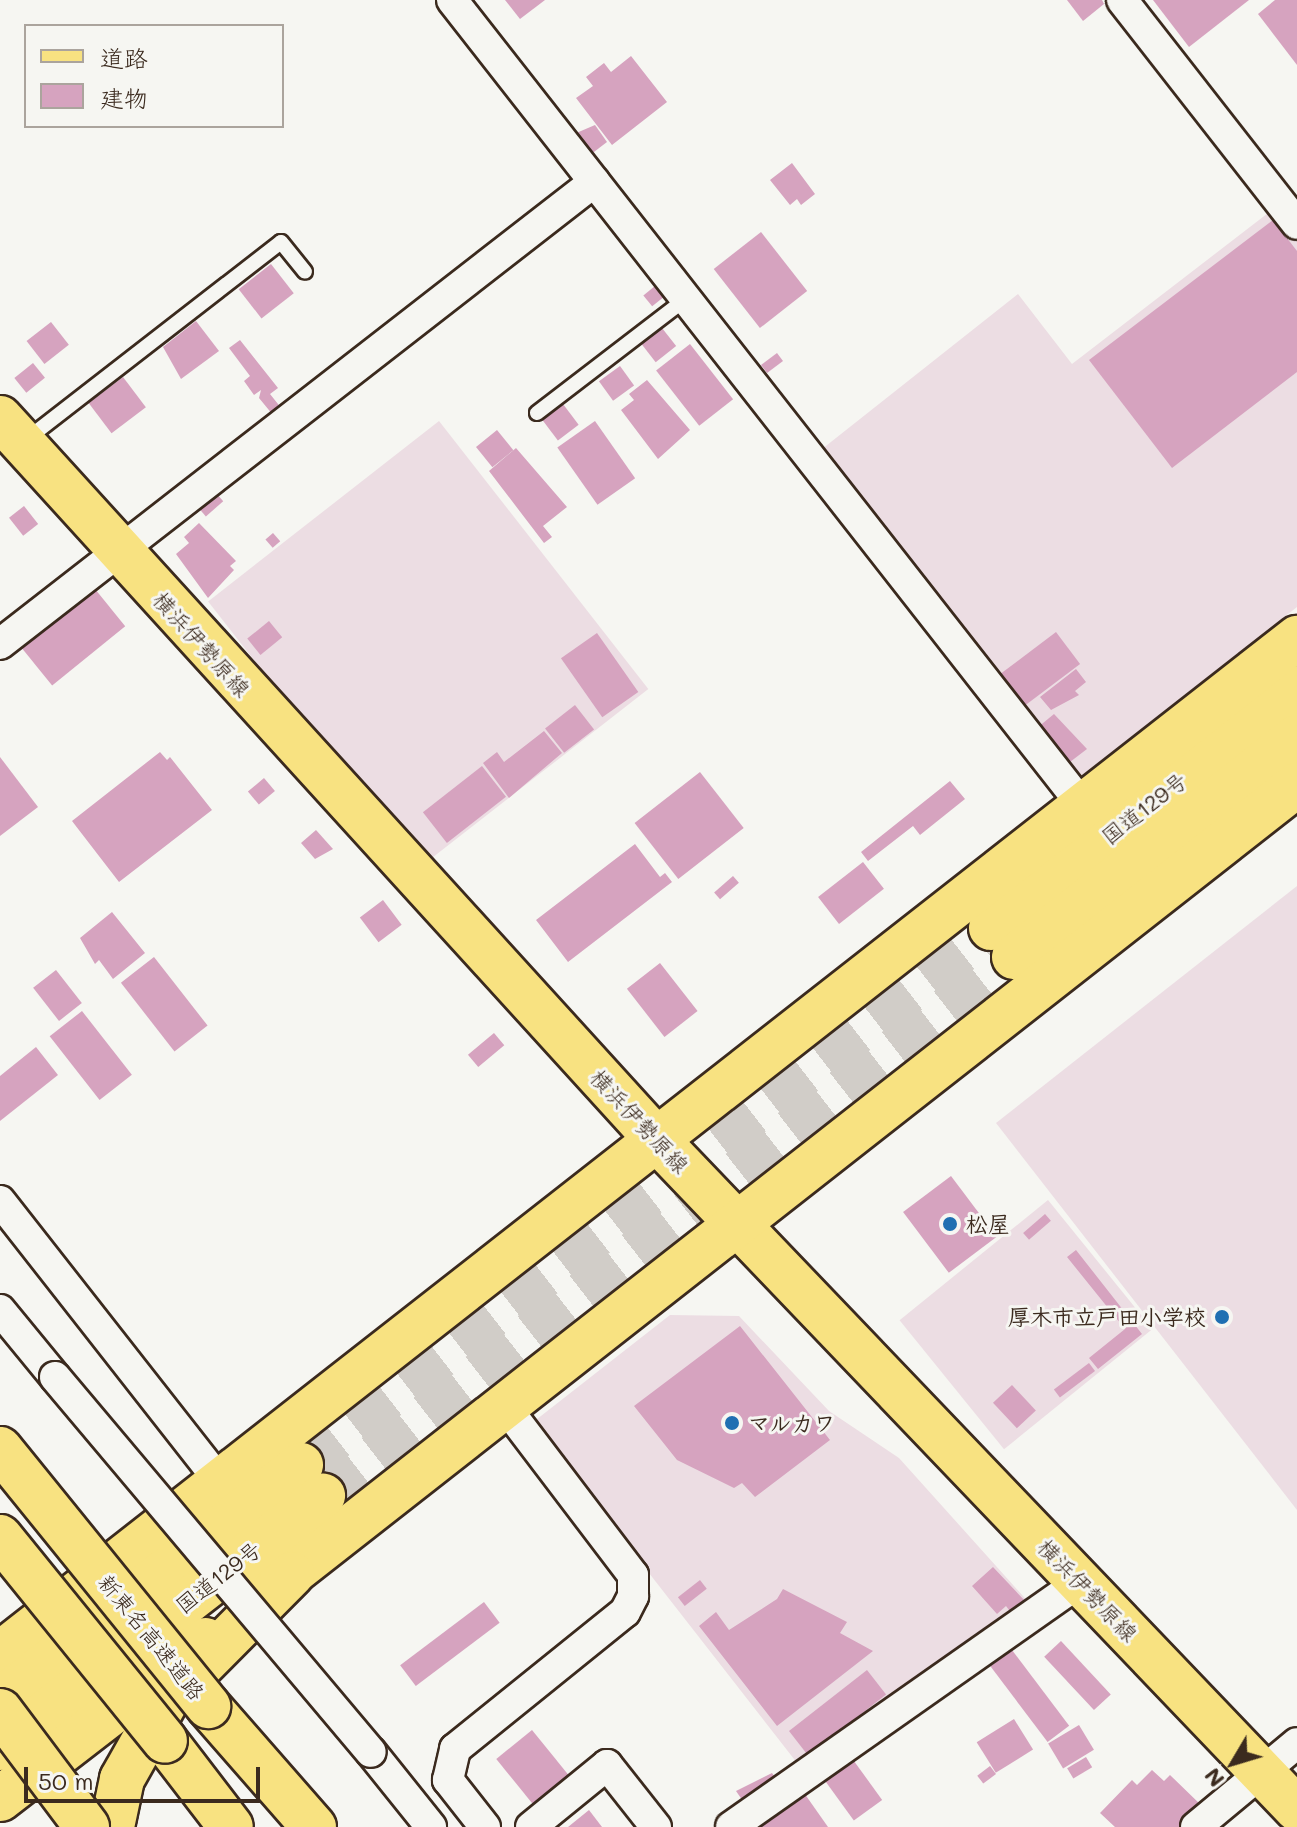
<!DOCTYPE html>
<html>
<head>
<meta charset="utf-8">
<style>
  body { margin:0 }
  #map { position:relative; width:1297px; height:1827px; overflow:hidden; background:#f6f6f2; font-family:Mali,"Klee One",sans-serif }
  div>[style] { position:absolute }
  .built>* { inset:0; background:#ecdde3; transform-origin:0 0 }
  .building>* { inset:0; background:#d6a3bf; transform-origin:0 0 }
  .trunk-tunnel>* { height:44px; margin-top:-22px; transform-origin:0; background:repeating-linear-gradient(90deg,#d1cdc8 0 44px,transparent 0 66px) }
  .roads { filter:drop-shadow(2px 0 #3b2a1e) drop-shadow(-2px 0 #3b2a1e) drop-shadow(0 2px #3b2a1e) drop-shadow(0 -2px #3b2a1e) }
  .service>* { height:14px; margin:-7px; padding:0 7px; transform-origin:7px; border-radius:7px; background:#f6f6f2 }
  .minor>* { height:30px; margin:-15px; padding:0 15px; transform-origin:15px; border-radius:15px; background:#f6f6f2 }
  .primary>* { height:44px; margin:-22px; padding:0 22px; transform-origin:22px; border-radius:22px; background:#f8e281 }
  .trunk>* { height:44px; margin:-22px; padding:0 22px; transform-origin:22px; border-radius:22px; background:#f8e281 }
  .motorway>* { height:44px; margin:-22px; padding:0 22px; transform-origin:22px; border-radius:22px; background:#f8e281 }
  .bridges { filter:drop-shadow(2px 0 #3b2a1e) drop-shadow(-2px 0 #3b2a1e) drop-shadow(0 2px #3b2a1e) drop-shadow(0 -2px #3b2a1e) }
  .minor-bridge>* { height:30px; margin:-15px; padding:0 15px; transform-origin:15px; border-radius:15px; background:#f6f6f2 }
  .motorway-bridge>* { height:44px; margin:-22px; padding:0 22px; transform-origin:22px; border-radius:22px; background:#f8e281 }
  .dots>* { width:22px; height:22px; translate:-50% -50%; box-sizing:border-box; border:4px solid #f6f6f2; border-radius:50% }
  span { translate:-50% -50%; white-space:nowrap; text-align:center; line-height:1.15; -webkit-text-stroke:6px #f6f6f2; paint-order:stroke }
  .street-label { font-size:22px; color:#3b2a1e }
  .poi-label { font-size:22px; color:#3b2a1e; font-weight:700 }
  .left { translate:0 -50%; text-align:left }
  .right { translate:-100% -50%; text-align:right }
  .legend { position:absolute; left:24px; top:24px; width:260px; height:104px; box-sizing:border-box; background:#f6f6f2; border:2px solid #aba49d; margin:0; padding:10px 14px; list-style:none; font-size:24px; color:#3b2a1e }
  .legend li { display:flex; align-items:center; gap:16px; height:40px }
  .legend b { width:40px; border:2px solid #aba49d }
  .north { position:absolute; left:1193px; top:1723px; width:80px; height:80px; -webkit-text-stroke:6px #f6f6f2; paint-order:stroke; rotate:232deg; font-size:22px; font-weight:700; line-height:32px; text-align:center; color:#3b2a1e }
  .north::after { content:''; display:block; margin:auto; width:28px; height:36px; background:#3b2a1e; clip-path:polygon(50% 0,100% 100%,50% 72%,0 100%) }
  .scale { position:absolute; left:24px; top:1767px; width:236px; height:36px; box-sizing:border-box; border:4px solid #3b2a1e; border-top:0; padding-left:10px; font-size:24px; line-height:28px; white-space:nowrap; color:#3b2a1e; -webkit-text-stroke:6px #f6f6f2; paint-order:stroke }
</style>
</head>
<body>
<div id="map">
  <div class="built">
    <i style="clip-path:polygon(1272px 210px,1297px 242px,1297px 607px,1081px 776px,1067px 774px,817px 453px,1018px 294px,1072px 364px)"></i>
    <i style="left:439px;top:421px;width:340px;height:293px;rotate:52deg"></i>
    <i style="clip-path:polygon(1297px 886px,1297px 1510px,996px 1123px)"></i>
    <i style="left:1048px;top:1200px;width:166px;height:191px;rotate:51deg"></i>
    <i style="clip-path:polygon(670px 1315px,739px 1316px,829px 1411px,899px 1458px,1032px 1606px,801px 1768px,532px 1423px)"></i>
  </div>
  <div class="building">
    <i style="clip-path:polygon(505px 0,545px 0,520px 19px)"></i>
    <i style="clip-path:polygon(1067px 0,1102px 0,1104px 4px,1083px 21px)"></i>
    <i style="clip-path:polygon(1153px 0,1249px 0,1189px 47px)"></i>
    <i style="clip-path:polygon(1275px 0,1297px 0,1297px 65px,1258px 14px)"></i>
    <i style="clip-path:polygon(631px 56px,667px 102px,612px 145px,576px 98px,593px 86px,586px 77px,604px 63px,611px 72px)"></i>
    <i style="clip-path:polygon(595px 125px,607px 142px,590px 155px,574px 134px)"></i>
    <i style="clip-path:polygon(792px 163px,815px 194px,801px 205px,797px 199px,790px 205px,770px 180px)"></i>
    <i style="clip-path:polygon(1273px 220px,1297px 251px,1297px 372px,1172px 468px,1089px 360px)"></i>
    <i style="left:761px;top:232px;width:75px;height:60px;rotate:52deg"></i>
    <i style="left:271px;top:264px;width:37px;height:41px;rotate:52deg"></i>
    <i style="left:655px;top:286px;width:14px;height:15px;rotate:51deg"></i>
    <i style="clip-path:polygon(196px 321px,219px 351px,181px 379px,163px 347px)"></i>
    <i style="left:51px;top:322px;width:29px;height:31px;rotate:52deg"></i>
    <i style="left:662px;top:328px;width:23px;height:26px;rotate:52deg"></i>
    <i style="clip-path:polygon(240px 340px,278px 388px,270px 394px,282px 409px,273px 415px,259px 398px,261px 390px,254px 395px,244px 381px,250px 376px,229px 348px)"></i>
    <i style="left:690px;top:344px;width:70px;height:43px;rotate:52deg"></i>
    <i style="left:777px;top:353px;width:10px;height:20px;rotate:53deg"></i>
    <i style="left:33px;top:363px;width:19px;height:24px;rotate:51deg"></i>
    <i style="left:620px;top:366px;width:24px;height:26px;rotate:54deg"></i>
    <i style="left:123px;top:377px;width:38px;height:43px;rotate:53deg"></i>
    <i style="clip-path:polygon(647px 380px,690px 430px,658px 459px,621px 410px,634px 400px,629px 394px)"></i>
    <i style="left:563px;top:404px;width:26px;height:26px;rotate:53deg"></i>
    <i style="left:595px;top:421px;width:70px;height:46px;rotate:55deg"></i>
    <i style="left:497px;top:430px;width:26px;height:27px;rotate:51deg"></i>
    <i style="clip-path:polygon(516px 448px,567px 507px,543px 526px,552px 537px,544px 543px,489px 471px)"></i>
    <i style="left:216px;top:493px;width:11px;height:23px;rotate:49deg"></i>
    <i style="left:24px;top:506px;width:23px;height:19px;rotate:52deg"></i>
    <i style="clip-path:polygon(199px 523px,236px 561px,230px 566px,234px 570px,208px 598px,176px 554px,189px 543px,184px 537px)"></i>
    <i style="left:273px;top:533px;width:11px;height:10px;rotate:49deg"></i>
    <i style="left:95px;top:589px;width:48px;height:94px;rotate:51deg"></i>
    <i style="left:269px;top:621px;width:21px;height:28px;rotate:51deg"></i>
    <i style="left:1056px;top:632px;width:40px;height:74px;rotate:53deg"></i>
    <i style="left:597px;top:633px;width:72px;height:44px;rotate:55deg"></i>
    <i style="clip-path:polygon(1076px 669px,1086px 682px,1075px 691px,1079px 695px,1051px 710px,1040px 697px)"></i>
    <i style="left:575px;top:705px;width:31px;height:38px;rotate:52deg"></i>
    <i style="clip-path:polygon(1054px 714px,1087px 749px,1066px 765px,1037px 728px)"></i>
    <i style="clip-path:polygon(544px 731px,562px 753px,509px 798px,483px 763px,497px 752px,504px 762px)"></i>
    <i style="clip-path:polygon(160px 752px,167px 760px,170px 757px,212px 810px,119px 882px,72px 821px)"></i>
    <i style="clip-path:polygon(0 757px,38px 807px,0 836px)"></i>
    <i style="left:482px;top:766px;width:39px;height:75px;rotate:52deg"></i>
    <i style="left:700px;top:772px;width:71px;height:83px;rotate:52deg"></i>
    <i style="left:264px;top:778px;width:17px;height:21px;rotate:50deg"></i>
    <i style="clip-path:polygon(950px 781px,965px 799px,920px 835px,913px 826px,868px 861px,861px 852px)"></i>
    <i style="clip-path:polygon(316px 830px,333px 849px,315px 859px,301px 843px)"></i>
    <i style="clip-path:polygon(635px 844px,660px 877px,665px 873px,672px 882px,568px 962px,536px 920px)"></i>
    <i style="left:863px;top:862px;width:34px;height:57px;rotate:52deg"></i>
    <i style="left:733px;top:876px;width:9px;height:25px;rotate:49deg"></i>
    <i style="left:383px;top:900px;width:31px;height:29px;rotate:53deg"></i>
    <i style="clip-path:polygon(112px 912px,145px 953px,113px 979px,99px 960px,95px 964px,80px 938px)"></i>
    <i style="left:154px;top:957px;width:87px;height:42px;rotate:52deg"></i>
    <i style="left:660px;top:963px;width:61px;height:42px;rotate:52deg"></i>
    <i style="left:56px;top:970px;width:42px;height:29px;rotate:52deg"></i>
    <i style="left:82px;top:1011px;width:81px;height:41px;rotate:52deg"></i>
    <i style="left:494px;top:1033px;width:16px;height:34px;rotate:50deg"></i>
    <i style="clip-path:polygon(36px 1047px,58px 1075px,0 1121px,0 1076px)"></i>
    <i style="left:951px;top:1176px;width:76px;height:60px;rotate:53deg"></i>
    <i style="left:1045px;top:1214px;width:9px;height:29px;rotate:49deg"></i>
    <i style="clip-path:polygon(1076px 1250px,1142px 1334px,1098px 1369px,1089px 1358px,1125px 1329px,1067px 1257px)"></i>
    <i style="clip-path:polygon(740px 1326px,830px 1440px,755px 1497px,742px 1483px,734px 1488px,677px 1460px,634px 1406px)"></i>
    <i style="left:1089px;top:1363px;width:10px;height:44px;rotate:53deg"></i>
    <i style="left:1012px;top:1385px;width:35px;height:26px;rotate:47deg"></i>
    <i style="clip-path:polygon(993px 1567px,1025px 1601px,1012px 1614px,1006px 1606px,997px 1614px,972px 1586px)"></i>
    <i style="left:700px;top:1580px;width:11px;height:28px;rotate:52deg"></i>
    <i style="clip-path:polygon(783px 1589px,847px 1622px,840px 1633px,873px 1651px,777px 1726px,699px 1626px,716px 1612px,729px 1630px,777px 1599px)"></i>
    <i style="left:484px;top:1602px;width:26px;height:105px;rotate:53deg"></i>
    <i style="left:1061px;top:1641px;width:73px;height:23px;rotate:47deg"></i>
    <i style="left:1012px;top:1650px;width:95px;height:27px;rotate:53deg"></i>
    <i style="left:867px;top:1670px;width:31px;height:99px;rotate:52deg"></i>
    <i style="left:1014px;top:1719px;width:36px;height:44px;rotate:58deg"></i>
    <i style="left:1079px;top:1725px;width:29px;height:36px;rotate:59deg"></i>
    <i style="left:532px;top:1730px;width:59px;height:46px;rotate:51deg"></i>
    <i style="left:851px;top:1757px;width:53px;height:35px;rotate:54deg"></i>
    <i style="left:1086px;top:1757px;width:12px;height:22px;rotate:59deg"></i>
    <i style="left:990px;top:1766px;width:10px;height:16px;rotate:53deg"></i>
    <i style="clip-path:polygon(1152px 1770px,1164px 1781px,1170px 1775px,1202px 1806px,1181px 1827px,1115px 1827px,1100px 1813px,1132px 1780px,1137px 1785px)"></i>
    <i style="clip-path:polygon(772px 1773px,777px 1780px,745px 1804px,736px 1791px)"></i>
    <i style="clip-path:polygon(802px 1790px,828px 1827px,749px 1827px)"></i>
    <i style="clip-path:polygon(589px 1810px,602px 1827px,568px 1827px)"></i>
  </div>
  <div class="trunk-tunnel">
    <i style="left:301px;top:1465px;width:874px;rotate:-37.89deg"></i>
    <i style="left:323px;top:1496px;width:876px;rotate:-37.96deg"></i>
  </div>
  <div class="roads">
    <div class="service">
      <i style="left:537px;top:413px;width:189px;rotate:-37.5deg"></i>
      <i style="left:27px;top:439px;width:321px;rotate:-37.8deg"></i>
      <i style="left:281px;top:242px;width:38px;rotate:51deg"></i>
    </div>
    <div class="minor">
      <i style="left:452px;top:0;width:1024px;rotate:51.94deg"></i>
      <i style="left:1122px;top:0;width:284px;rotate:52deg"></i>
      <i style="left:0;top:644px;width:753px;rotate:-37.87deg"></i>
      <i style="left:0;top:1201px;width:353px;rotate:51.9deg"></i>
      <i style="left:0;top:1310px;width:87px;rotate:50.6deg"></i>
      <i style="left:371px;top:1752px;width:96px;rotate:51.3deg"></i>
      <i style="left:485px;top:1827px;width:60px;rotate:-128.2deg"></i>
      <i style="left:448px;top:1780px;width:32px;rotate:-77deg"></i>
      <i style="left:455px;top:1749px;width:218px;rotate:-38.9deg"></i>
      <i style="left:625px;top:1612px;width:18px;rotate:-63deg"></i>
      <i style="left:633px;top:1596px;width:21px;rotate:-90deg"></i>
      <i style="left:633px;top:1575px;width:213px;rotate:-127.2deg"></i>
      <i style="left:531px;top:1827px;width:98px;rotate:-39.2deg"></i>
      <i style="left:607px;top:1765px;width:79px;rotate:51.7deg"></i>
      <i style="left:731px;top:1827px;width:426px;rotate:-35.1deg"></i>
      <i style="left:1196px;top:1827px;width:131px;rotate:-39.7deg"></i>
    </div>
    <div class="primary">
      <i style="left:0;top:418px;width:978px;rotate:47.69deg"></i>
      <i style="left:658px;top:1141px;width:924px;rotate:46.27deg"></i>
    </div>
    <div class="trunk">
      <i style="left:991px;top:928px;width:389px;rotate:-38.1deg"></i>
      <i style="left:1014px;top:957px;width:358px;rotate:-37.9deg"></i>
      <i style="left:260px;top:1598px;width:1318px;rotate:-38.1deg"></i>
      <i style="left:0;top:1654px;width:1648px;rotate:-38.07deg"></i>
      <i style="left:0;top:1700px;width:382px;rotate:-38deg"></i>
      <i style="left:0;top:1748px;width:410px;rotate:-38deg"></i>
      <i style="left:0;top:1799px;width:260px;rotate:-37.7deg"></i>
    </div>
    <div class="motorway">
      <i style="left:208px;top:1706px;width:161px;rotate:48.8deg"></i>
      <i style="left:165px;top:1741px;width:108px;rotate:52.5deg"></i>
      <i style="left:112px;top:1827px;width:49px;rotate:-78.2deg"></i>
      <i style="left:122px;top:1779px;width:90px;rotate:-60.6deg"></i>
      <i style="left:166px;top:1701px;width:179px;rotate:-45.2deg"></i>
    </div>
  </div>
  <div class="bridges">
    <div class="minor-bridge">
      <i style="left:55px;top:1377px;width:490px;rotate:49.9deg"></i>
    </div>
    <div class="motorway-bridge">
      <i style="left:0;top:1449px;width:331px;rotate:51deg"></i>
      <i style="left:0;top:1537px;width:262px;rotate:51deg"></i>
      <i style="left:0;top:1711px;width:145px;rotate:53.1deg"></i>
    </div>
  </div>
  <div class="dots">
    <i style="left:950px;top:1224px;background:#1f6fb2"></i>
    <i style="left:1222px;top:1317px;background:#1f6fb2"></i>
    <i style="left:732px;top:1423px;background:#1f6fb2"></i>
  </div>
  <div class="street-label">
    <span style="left:202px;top:644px;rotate:48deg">横浜伊勢原線</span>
    <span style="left:1144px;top:808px;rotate:-38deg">国道129号</span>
    <span style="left:640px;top:1121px;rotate:47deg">横浜伊勢原線</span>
    <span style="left:218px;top:1577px;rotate:-38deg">国道129号</span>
    <span style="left:1088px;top:1590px;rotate:46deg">横浜伊勢原線</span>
    <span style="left:152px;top:1637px;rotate:51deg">新東名高速道路</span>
  </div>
  <div class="poi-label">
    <span class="left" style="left:966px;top:1224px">松屋</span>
    <span class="right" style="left:1206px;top:1317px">厚木市立戸田小学校</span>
    <span class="left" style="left:748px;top:1423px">マルカワ</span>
  </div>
  <ul class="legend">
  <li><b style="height:10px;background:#f8e281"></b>道路</li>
  <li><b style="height:22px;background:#d6a3bf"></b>建物</li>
  </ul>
  <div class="north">N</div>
  <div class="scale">50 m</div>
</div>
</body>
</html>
